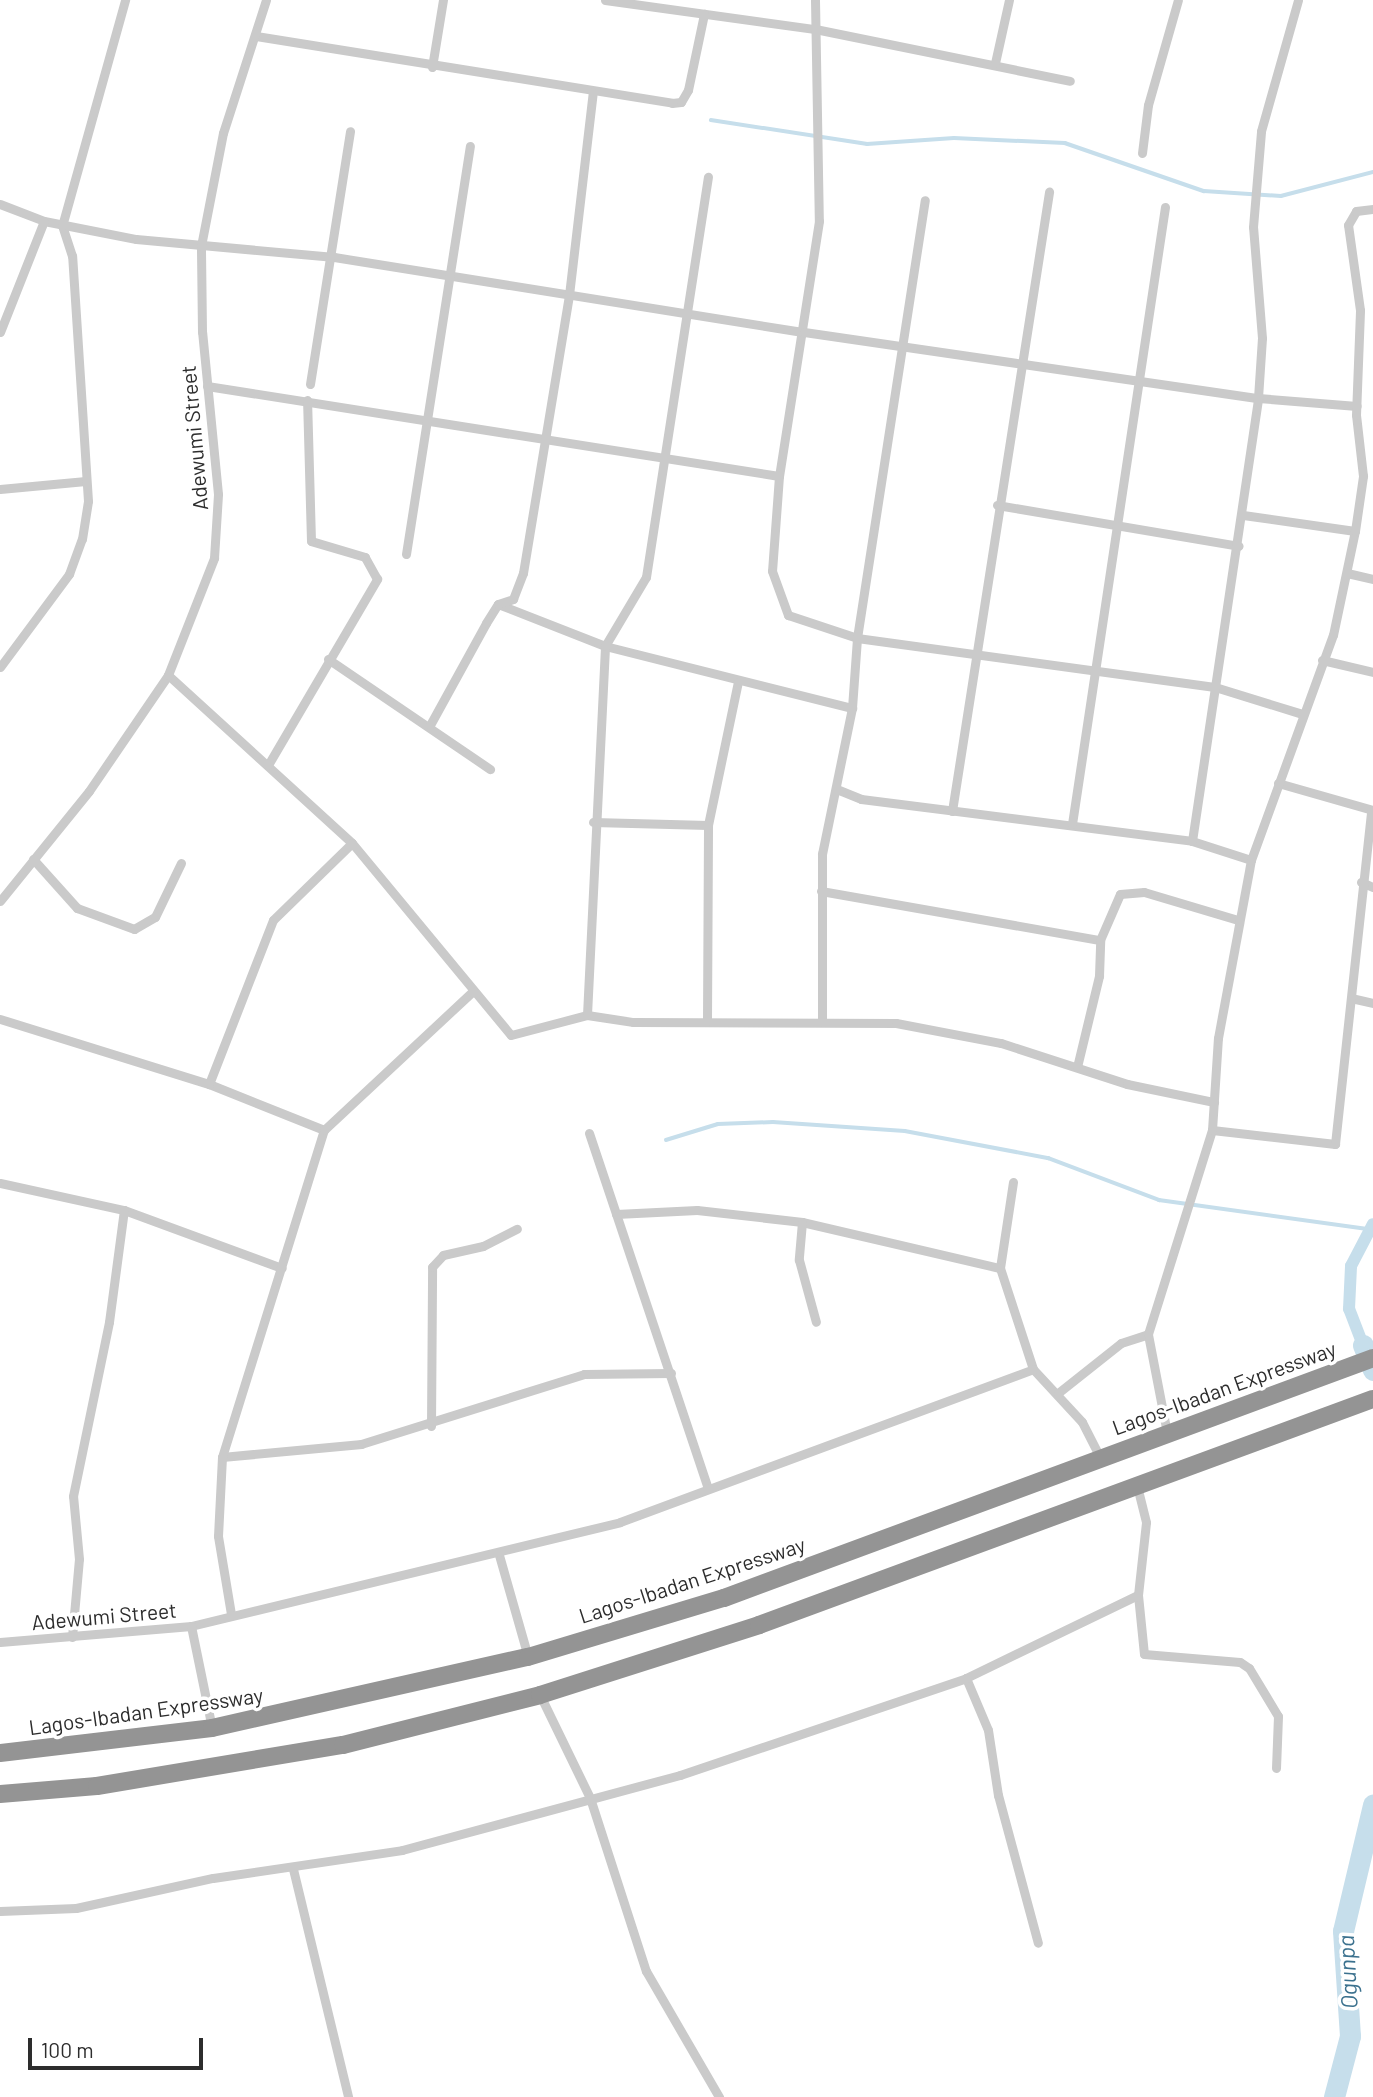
<!DOCTYPE html>
<html>
<head>
<meta charset="utf-8">
<style>
  body { margin:0 }
  #map { position:relative; width:1373px; height:2097px; overflow:hidden; background:#fff; font-family:Barlow,sans-serif }
  div>[style] { position:absolute }
  .stream>* { height:3.5px; margin:-1.75px; padding:0 1.75px; transform-origin:1.75px; border-radius:1.75px; background:#c6deeb }
  .canal>* { height:12px; margin:-6px; padding:0 6px; transform-origin:6px; border-radius:6px; background:#c6deeb }
  .river>* { height:21px; margin:-10.5px; padding:0 10.5px; transform-origin:10.5px; border-radius:10.5px; background:#c6deeb }
  .street>* { height:9px; margin:-4.5px; padding:0 4.5px; transform-origin:4.5px; border-radius:4.5px; background:#cacaca }
  .highway>* { height:18px; margin:-9px; padding:0 9px; transform-origin:9px; border-radius:9px; background:#949494 }
  span { translate:-50% -50%; white-space:nowrap; text-align:center; line-height:1.15; -webkit-text-stroke:7px #fff; paint-order:stroke }
  .street-label { font-size:21px; color:#2d2d2d }
  .water-label { font-size:23px; color:#3b718e; font-style:italic }
  .scale { position:absolute; left:28px; top:2038px; width:175px; height:32px; box-sizing:border-box; border:4px solid #2d2d2d; border-top:0; padding-left:9px; font-size:21px; line-height:24px; white-space:nowrap; color:#2d2d2d; -webkit-text-stroke:5px #fff; paint-order:stroke }
</style>
</head>
<body>
<div id="map">
  <div class="stream">
    <i style="left:711px;top:120px;width:158px;rotate:8.7deg"></i>
    <i style="left:867px;top:144px;width:87px;rotate:-3.9deg"></i>
    <i style="left:954px;top:138px;width:111px;rotate:2.6deg"></i>
    <i style="left:1065px;top:143px;width:147px;rotate:19.1deg"></i>
    <i style="left:1204px;top:191px;width:77px;rotate:3.7deg"></i>
    <i style="left:1281px;top:196px;width:95px;rotate:-14.6deg"></i>
    <i style="left:666px;top:1140px;width:54px;rotate:-17.1deg"></i>
    <i style="left:718px;top:1124px;width:55px;rotate:-2.1deg"></i>
    <i style="left:773px;top:1122px;width:132px;rotate:3.9deg"></i>
    <i style="left:905px;top:1131px;width:146px;rotate:10.7deg"></i>
    <i style="left:1048px;top:1158px;width:119px;rotate:20.7deg"></i>
    <i style="left:1159px;top:1200px;width:212px;rotate:7.9deg"></i>
  </div>
  <div class="canal">
    <i style="left:1363px;top:1345px;width:39px;rotate:-111deg"></i>
    <i style="left:1349px;top:1309px;width:43px;rotate:-87.3deg"></i>
    <i style="left:1351px;top:1266px;width:47px;rotate:-62.4deg"></i>
  </div>
  <div class="river">
    <i style="left:1363px;top:1345px;width:27px;rotate:68deg"></i>
    <i style="left:1334px;top:2097px;width:63px;rotate:-75.3deg"></i>
    <i style="left:1350px;top:2036px;width:105px;rotate:-93.8deg"></i>
    <i style="left:1343px;top:1931px;width:130px;rotate:-76.6deg"></i>
  </div>
  <div class="street">
    <i style="left:605px;top:0;width:212px;rotate:7.9deg"></i>
    <i style="left:815px;top:29px;width:260px;rotate:11.5deg"></i>
    <i style="left:815px;top:0;width:221px;rotate:89deg"></i>
    <i style="left:819px;top:221px;width:258px;rotate:98.9deg"></i>
    <i style="left:779px;top:476px;width:95px;rotate:94.2deg"></i>
    <i style="left:772px;top:571px;width:47px;rotate:70deg"></i>
    <i style="left:788px;top:615px;width:73px;rotate:18.4deg"></i>
    <i style="left:857px;top:638px;width:361px;rotate:7.8deg"></i>
    <i style="left:1215px;top:687px;width:91px;rotate:17.2deg"></i>
    <i style="left:256px;top:36px;width:421px;rotate:9.1deg"></i>
    <i style="left:672px;top:103px;width:9px;rotate:-6deg"></i>
    <i style="left:681px;top:102px;width:14px;rotate:-60deg"></i>
    <i style="left:688px;top:90px;width:78px;rotate:-78.1deg"></i>
    <i style="left:995px;top:63px;width:65px;rotate:-77.5deg"></i>
    <i style="left:432px;top:67px;width:68px;rotate:-80.7deg"></i>
    <i style="left:1142px;top:153px;width:48px;rotate:-82.9deg"></i>
    <i style="left:1148px;top:105px;width:109px;rotate:-74.1deg"></i>
    <i style="left:0;top:204px;width:47px;rotate:21.1deg"></i>
    <i style="left:44px;top:221px;width:94px;rotate:11.1deg"></i>
    <i style="left:136px;top:239px;width:199px;rotate:5.2deg"></i>
    <i style="left:334px;top:257px;width:476px;rotate:9.1deg"></i>
    <i style="left:804px;top:332px;width:459px;rotate:8.3deg"></i>
    <i style="left:1258px;top:398px;width:99px;rotate:4.6deg"></i>
    <i style="left:0;top:332px;width:119px;rotate:-68.4deg"></i>
    <i style="left:310px;top:384px;width:256px;rotate:-81deg"></i>
    <i style="left:207px;top:386px;width:579px;rotate:8.94deg"></i>
    <i style="left:0;top:489px;width:86px;rotate:-5.3deg"></i>
    <i style="left:997px;top:505px;width:245px;rotate:9.6deg"></i>
    <i style="left:1243px;top:515px;width:113px;rotate:8.1deg"></i>
    <i style="left:406px;top:554px;width:413px;rotate:-81.1deg"></i>
    <i style="left:1347px;top:573px;width:27px;rotate:13deg"></i>
    <i style="left:498px;top:604px;width:115px;rotate:21.4deg"></i>
    <i style="left:605px;top:646px;width:255px;rotate:14.1deg"></i>
    <i style="left:328px;top:659px;width:196px;rotate:34.2deg"></i>
    <i style="left:1322px;top:660px;width:52px;rotate:13.2deg"></i>
    <i style="left:0;top:667px;width:116px;rotate:-53.4deg"></i>
    <i style="left:69px;top:574px;width:37px;rotate:-70deg"></i>
    <i style="left:82px;top:539px;width:38px;rotate:-81deg"></i>
    <i style="left:88px;top:501px;width:246px;rotate:-93.7deg"></i>
    <i style="left:72px;top:256px;width:32px;rotate:-108deg"></i>
    <i style="left:62px;top:226px;width:235px;rotate:-74.4deg"></i>
    <i style="left:168px;top:675px;width:249px;rotate:42.4deg"></i>
    <i style="left:352px;top:843px;width:249px;rotate:50.4deg"></i>
    <i style="left:511px;top:1035px;width:79px;rotate:-14.7deg"></i>
    <i style="left:587px;top:1015px;width:47px;rotate:8.7deg"></i>
    <i style="left:633px;top:1022px;width:263px;rotate:0.2deg"></i>
    <i style="left:896px;top:1023px;width:107px;rotate:10.8deg"></i>
    <i style="left:1001px;top:1043px;width:133px;rotate:18deg"></i>
    <i style="left:1127px;top:1084px;width:89px;rotate:11.7deg"></i>
    <i style="left:430px;top:725px;width:116px;rotate:-61.2deg"></i>
    <i style="left:486px;top:623px;width:22px;rotate:-58deg"></i>
    <i style="left:498px;top:604px;width:16px;rotate:-18deg"></i>
    <i style="left:513px;top:599px;width:28px;rotate:-69deg"></i>
    <i style="left:523px;top:573px;width:282px;rotate:-80.6deg"></i>
    <i style="left:569px;top:295px;width:204px;rotate:-83.3deg"></i>
    <i style="left:268px;top:765px;width:216px;rotate:-59.6deg"></i>
    <i style="left:377px;top:579px;width:25px;rotate:-119deg"></i>
    <i style="left:365px;top:557px;width:56px;rotate:-163.5deg"></i>
    <i style="left:311px;top:541px;width:141px;rotate:-91.6deg"></i>
    <i style="left:1278px;top:783px;width:99px;rotate:15.9deg"></i>
    <i style="left:839px;top:790px;width:24px;rotate:22deg"></i>
    <i style="left:861px;top:799px;width:334px;rotate:7.2deg"></i>
    <i style="left:1192px;top:841px;width:62px;rotate:17.9deg"></i>
    <i style="left:952px;top:811px;width:627px;rotate:-81.09deg"></i>
    <i style="left:593px;top:822px;width:115px;rotate:1.5deg"></i>
    <i style="left:1072px;top:824px;width:624px;rotate:-81.43deg"></i>
    <i style="left:1192px;top:841px;width:448px;rotate:-81.5deg"></i>
    <i style="left:1258px;top:398px;width:60px;rotate:-86.2deg"></i>
    <i style="left:1262px;top:338px;width:111px;rotate:-94.6deg"></i>
    <i style="left:1253px;top:227px;width:96px;rotate:-85.2deg"></i>
    <i style="left:1261px;top:131px;width:136px;rotate:-74.2deg"></i>
    <i style="left:33px;top:859px;width:66px;rotate:48.1deg"></i>
    <i style="left:77px;top:908px;width:61px;rotate:20.2deg"></i>
    <i style="left:134px;top:929px;width:24px;rotate:-30deg"></i>
    <i style="left:155px;top:917px;width:60px;rotate:-64.3deg"></i>
    <i style="left:1361px;top:882px;width:13px;rotate:23deg"></i>
    <i style="left:821px;top:891px;width:283px;rotate:10deg"></i>
    <i style="left:0;top:901px;width:141px;rotate:-51deg"></i>
    <i style="left:89px;top:791px;width:140px;rotate:-55.7deg"></i>
    <i style="left:168px;top:675px;width:126px;rotate:-68.5deg"></i>
    <i style="left:214px;top:558px;width:64px;rotate:-86.4deg"></i>
    <i style="left:218px;top:494px;width:163px;rotate:-95.6deg"></i>
    <i style="left:202px;top:332px;width:86px;rotate:-90.7deg"></i>
    <i style="left:201px;top:246px;width:115px;rotate:-79deg"></i>
    <i style="left:223px;top:133px;width:140px;rotate:-72.1deg"></i>
    <i style="left:1351px;top:998px;width:23px;rotate:13deg"></i>
    <i style="left:587px;top:1015px;width:369px;rotate:-87.2deg"></i>
    <i style="left:605px;top:646px;width:80px;rotate:-59.3deg"></i>
    <i style="left:646px;top:577px;width:405px;rotate:-81.2deg"></i>
    <i style="left:0;top:1019px;width:219px;rotate:17.3deg"></i>
    <i style="left:209px;top:1084px;width:124px;rotate:21.8deg"></i>
    <i style="left:707px;top:1021px;width:196px;rotate:-89.7deg"></i>
    <i style="left:708px;top:825px;width:146px;rotate:-78.2deg"></i>
    <i style="left:822px;top:1022px;width:168px;rotate:-90deg"></i>
    <i style="left:822px;top:854px;width:149px;rotate:-78.4deg"></i>
    <i style="left:852px;top:708px;width:70px;rotate:-85.9deg"></i>
    <i style="left:857px;top:638px;width:443px;rotate:-81.2deg"></i>
    <i style="left:1077px;top:1067px;width:94px;rotate:-76.4deg"></i>
    <i style="left:1099px;top:976px;width:36px;rotate:-88deg"></i>
    <i style="left:1100px;top:940px;width:50px;rotate:-66.5deg"></i>
    <i style="left:1120px;top:894px;width:24px;rotate:-5deg"></i>
    <i style="left:1144px;top:892px;width:98px;rotate:16.6deg"></i>
    <i style="left:209px;top:1084px;width:176px;rotate:-68.7deg"></i>
    <i style="left:273px;top:920px;width:110px;rotate:-44.3deg"></i>
    <i style="left:1212px;top:1130px;width:124px;rotate:6.5deg"></i>
    <i style="left:1335px;top:1144px;width:336px;rotate:-83.8deg"></i>
    <i style="left:589px;top:1133px;width:374px;rotate:71.5deg"></i>
    <i style="left:1013px;top:1182px;width:87px;rotate:98.6deg"></i>
    <i style="left:1000px;top:1268px;width:106px;rotate:71.9deg"></i>
    <i style="left:1033px;top:1369px;width:72px;rotate:47.2deg"></i>
    <i style="left:1082px;top:1422px;width:39px;rotate:63deg"></i>
    <i style="left:0;top:1183px;width:127px;rotate:12.3deg"></i>
    <i style="left:124px;top:1210px;width:168px;rotate:20.2deg"></i>
    <i style="left:616px;top:1214px;width:81px;rotate:-2.8deg"></i>
    <i style="left:697px;top:1210px;width:106px;rotate:6.5deg"></i>
    <i style="left:802px;top:1222px;width:203px;rotate:13.1deg"></i>
    <i style="left:802px;top:1222px;width:38px;rotate:95deg"></i>
    <i style="left:799px;top:1260px;width:64px;rotate:74.7deg"></i>
    <i style="left:1058px;top:1393px;width:80px;rotate:-38.4deg"></i>
    <i style="left:1121px;top:1343px;width:28px;rotate:-18deg"></i>
    <i style="left:431px;top:1426px;width:159px;rotate:-89.6deg"></i>
    <i style="left:432px;top:1267px;width:16px;rotate:-47deg"></i>
    <i style="left:443px;top:1255px;width:41px;rotate:-12.7deg"></i>
    <i style="left:483px;top:1246px;width:38px;rotate:-27deg"></i>
    <i style="left:1167px;top:1433px;width:101px;rotate:-100.9deg"></i>
    <i style="left:1148px;top:1334px;width:214px;rotate:-72.6deg"></i>
    <i style="left:1212px;top:1130px;width:92px;rotate:-86.3deg"></i>
    <i style="left:1218px;top:1038px;width:181px;rotate:-79.5deg"></i>
    <i style="left:1251px;top:860px;width:239px;rotate:-70deg"></i>
    <i style="left:1333px;top:635px;width:106px;rotate:-78.1deg"></i>
    <i style="left:1355px;top:531px;width:56px;rotate:-81.7deg"></i>
    <i style="left:1363px;top:476px;width:61px;rotate:-96.5deg"></i>
    <i style="left:1356px;top:415px;width:105px;rotate:-87.8deg"></i>
    <i style="left:1360px;top:310px;width:86px;rotate:-98deg"></i>
    <i style="left:1348px;top:225px;width:16px;rotate:-60deg"></i>
    <i style="left:1356px;top:211px;width:17px;rotate:-7deg"></i>
    <i style="left:222px;top:1457px;width:140px;rotate:-5.3deg"></i>
    <i style="left:361px;top:1444px;width:234px;rotate:-17.4deg"></i>
    <i style="left:584px;top:1374px;width:87px;rotate:-0.7deg"></i>
    <i style="left:499px;top:1555px;width:106px;rotate:74.1deg"></i>
    <i style="left:1138px;top:1595px;width:59px;rotate:84.2deg"></i>
    <i style="left:1144px;top:1654px;width:96px;rotate:4.8deg"></i>
    <i style="left:1240px;top:1662px;width:11px;rotate:34deg"></i>
    <i style="left:1249px;top:1668px;width:56px;rotate:58.9deg"></i>
    <i style="left:1278px;top:1716px;width:52px;rotate:92.2deg"></i>
    <i style="left:231px;top:1614px;width:79px;rotate:-99.5deg"></i>
    <i style="left:218px;top:1536px;width:79px;rotate:-87.1deg"></i>
    <i style="left:222px;top:1457px;width:343px;rotate:-72.7deg"></i>
    <i style="left:324px;top:1130px;width:204px;rotate:-43deg"></i>
    <i style="left:191px;top:1626px;width:441px;rotate:-13.6deg"></i>
    <i style="left:620px;top:1522px;width:440px;rotate:-20.3deg"></i>
    <i style="left:72px;top:1637px;width:78px;rotate:-84.9deg"></i>
    <i style="left:79px;top:1559px;width:63px;rotate:-95.4deg"></i>
    <i style="left:73px;top:1496px;width:178px;rotate:-78.3deg"></i>
    <i style="left:109px;top:1322px;width:113px;rotate:-82.4deg"></i>
    <i style="left:0;top:1642px;width:192px;rotate:-4.8deg"></i>
    <i style="left:191px;top:1626px;width:104px;rotate:78.4deg"></i>
    <i style="left:966px;top:1678px;width:56px;rotate:67.1deg"></i>
    <i style="left:988px;top:1730px;width:66px;rotate:81.3deg"></i>
    <i style="left:998px;top:1795px;width:153px;rotate:74.9deg"></i>
    <i style="left:540px;top:1695px;width:114px;rotate:64.1deg"></i>
    <i style="left:590px;top:1798px;width:182px;rotate:72.1deg"></i>
    <i style="left:646px;top:1971px;width:146px;rotate:59.9deg"></i>
    <i style="left:293px;top:1869px;width:235px;rotate:76.4deg"></i>
    <i style="left:0;top:1911px;width:76px;rotate:-2.3deg"></i>
    <i style="left:76px;top:1908px;width:140px;rotate:-12.4deg"></i>
    <i style="left:213px;top:1878px;width:191px;rotate:-8.4deg"></i>
    <i style="left:402px;top:1850px;width:288px;rotate:-15.1deg"></i>
    <i style="left:680px;top:1775px;width:302px;rotate:-18.7deg"></i>
    <i style="left:966px;top:1678px;width:191px;rotate:-25.8deg"></i>
    <i style="left:1138px;top:1595px;width:73px;rotate:-83.7deg"></i>
    <i style="left:1146px;top:1522px;width:36px;rotate:-104deg"></i>
  </div>
  <div class="highway">
    <i style="left:0;top:1753px;width:213px;rotate:-6.7deg"></i>
    <i style="left:212px;top:1728px;width:324px;rotate:-12.7deg"></i>
    <i style="left:528px;top:1657px;width:205px;rotate:-16.8deg"></i>
    <i style="left:724px;top:1598px;width:692px;rotate:-20.29deg"></i>
    <i style="left:0;top:1794px;width:97px;rotate:-4.7deg"></i>
    <i style="left:97px;top:1786px;width:249px;rotate:-9.5deg"></i>
    <i style="left:343px;top:1745px;width:203px;rotate:-14.2deg"></i>
    <i style="left:540px;top:1695px;width:230px;rotate:-17.7deg"></i>
    <i style="left:759px;top:1625px;width:654px;rotate:-20.21deg"></i>
  </div>
  <div class="street-label">
    <span style="left:194px;top:438px;rotate:-95deg">Adewumi Street</span>
    <span style="left:1224px;top:1388px;rotate:-20deg">Lagos-Ibadan Expressway</span>
    <span style="left:692px;top:1580px;rotate:-18deg">Lagos-Ibadan Expressway</span>
    <span style="left:104px;top:1616px;rotate:-5deg">Adewumi Street</span>
    <span style="left:146px;top:1711px;rotate:-8deg">Lagos-Ibadan Expressway</span>
  </div>
  <div class="water-label">
    <span style="left:1347px;top:1972px;rotate:-93deg">Ogunpa</span>
  </div>
  <div class="scale">100 m</div>
</div>
</body>
</html>
